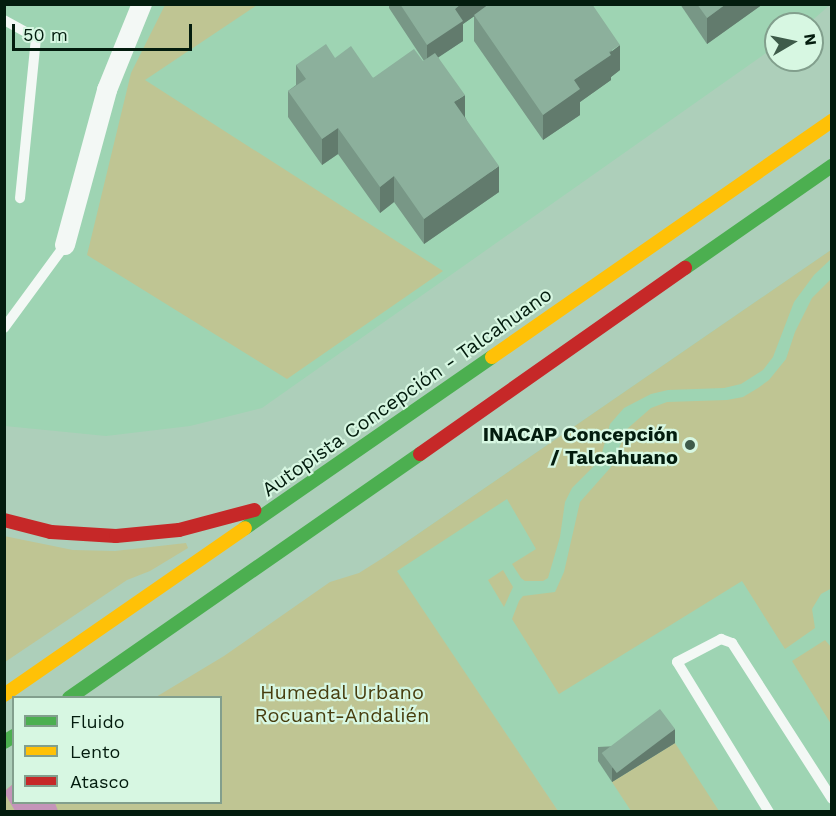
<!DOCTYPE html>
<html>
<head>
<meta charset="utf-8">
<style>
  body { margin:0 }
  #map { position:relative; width:836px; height:816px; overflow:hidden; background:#adcfba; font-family:"Work Sans",sans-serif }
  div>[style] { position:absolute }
  .built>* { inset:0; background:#9ed4b3 }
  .green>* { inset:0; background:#bfc593 }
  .water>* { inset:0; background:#c494b9 }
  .lane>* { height:10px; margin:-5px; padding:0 5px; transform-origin:5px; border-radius:5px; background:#f3f8f5 }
  .street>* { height:20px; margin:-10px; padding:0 10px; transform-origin:10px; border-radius:10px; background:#f3f8f5 }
  .fast>* { height:14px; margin:-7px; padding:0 7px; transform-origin:7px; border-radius:7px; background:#4caf50 }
  .slow>* { height:14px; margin:-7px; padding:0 7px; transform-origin:7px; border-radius:7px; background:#ffc107 }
  .jam>* { height:14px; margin:-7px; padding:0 7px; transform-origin:7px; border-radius:7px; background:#c62828 }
  .wall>* { inset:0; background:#789786 }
  .shaded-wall>* { inset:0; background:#627b6d }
  .building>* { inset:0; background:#8cb09c; transform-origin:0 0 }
  .dots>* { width:16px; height:16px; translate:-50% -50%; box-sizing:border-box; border:3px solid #d7f7e2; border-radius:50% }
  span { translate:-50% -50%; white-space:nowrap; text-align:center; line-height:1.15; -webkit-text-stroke:4.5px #d7f7e2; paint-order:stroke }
  .street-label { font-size:20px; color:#031c0e }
  .poi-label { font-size:20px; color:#031c0e; font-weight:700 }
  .right { translate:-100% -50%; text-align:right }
  .park-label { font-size:20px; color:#473d0e }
  .frame { position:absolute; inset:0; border:6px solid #031c0e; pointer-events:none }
  .legend { position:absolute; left:12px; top:696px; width:210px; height:108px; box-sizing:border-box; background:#d7f7e2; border:2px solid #829f8d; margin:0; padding:8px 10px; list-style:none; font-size:18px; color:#031c0e }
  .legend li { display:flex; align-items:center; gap:12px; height:30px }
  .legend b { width:30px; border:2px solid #829f8d }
  .north { position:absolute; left:764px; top:12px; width:60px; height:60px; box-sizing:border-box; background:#d7f7e2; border:2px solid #829f8d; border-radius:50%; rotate:81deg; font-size:16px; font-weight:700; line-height:24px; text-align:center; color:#031c0e }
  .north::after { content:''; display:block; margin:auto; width:21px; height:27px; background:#3e5b4a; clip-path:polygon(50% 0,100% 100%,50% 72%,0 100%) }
  .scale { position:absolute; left:12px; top:24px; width:180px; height:27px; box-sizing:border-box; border:3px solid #031c0e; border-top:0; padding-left:8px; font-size:18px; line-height:21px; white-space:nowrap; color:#031c0e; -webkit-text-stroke:4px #d7f7e2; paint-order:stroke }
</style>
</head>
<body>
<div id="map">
  <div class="built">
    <i style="clip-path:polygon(831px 4px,808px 24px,776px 24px,776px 46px,262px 408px,190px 426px,106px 436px,5px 426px,4px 5px)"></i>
    <i style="clip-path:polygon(831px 250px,831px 811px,558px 811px,386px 556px)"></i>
  </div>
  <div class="green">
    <i style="clip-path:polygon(257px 5px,145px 80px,443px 271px,287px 379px,87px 255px,131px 73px,165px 5px)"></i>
    <i style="clip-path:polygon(831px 250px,831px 259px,814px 275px,794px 302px,773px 357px,763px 370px,741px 384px,724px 388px,668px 390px,651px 394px,624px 408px,610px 424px,600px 460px,572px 488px,565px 502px,560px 537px,548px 578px,543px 581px,525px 581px,521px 578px,512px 564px,536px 549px,507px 499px,397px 571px,558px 811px,5px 812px,5px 790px,13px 784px,14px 802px,220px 802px,220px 698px,156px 697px,224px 656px,330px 582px,359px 573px,386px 556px)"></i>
    <i style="clip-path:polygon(831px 279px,832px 588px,821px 594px,812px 609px,815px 628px,785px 649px,742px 581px,559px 694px,512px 619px,519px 601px,523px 596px,555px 592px,564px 572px,580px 502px,611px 467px,627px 429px,651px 408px,667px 402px,727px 400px,743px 397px,758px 388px,769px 380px,786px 359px,795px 332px,812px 298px)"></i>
    <i style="clip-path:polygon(4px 536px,73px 550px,115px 551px,186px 543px,188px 548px,150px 571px,127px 580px,5px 662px)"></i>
    <i style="clip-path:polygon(503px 570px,513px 587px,504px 607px,488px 580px)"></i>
    <i style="clip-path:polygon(825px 640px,831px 647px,831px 724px,792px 661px)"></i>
    <i style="clip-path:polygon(675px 743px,719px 811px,631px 811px,612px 782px)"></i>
  </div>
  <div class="water">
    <i style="clip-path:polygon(13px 784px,14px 802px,55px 803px,58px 811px,15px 811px,4px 792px)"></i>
  </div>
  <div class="lane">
    <i style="left:4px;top:20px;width:37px;rotate:29deg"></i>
    <i style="left:36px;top:38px;width:161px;rotate:95.7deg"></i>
    <i style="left:4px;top:328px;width:103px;rotate:-53.7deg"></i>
    <i style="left:769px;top:812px;width:176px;rotate:-121.5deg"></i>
    <i style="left:677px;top:662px;width:50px;rotate:-27.6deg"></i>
    <i style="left:721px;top:639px;width:12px;rotate:20deg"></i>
    <i style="left:732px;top:643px;width:185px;rotate:57.3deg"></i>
  </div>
  <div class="street">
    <i style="left:65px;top:245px;width:161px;rotate:-74.8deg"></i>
    <i style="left:107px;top:90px;width:93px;rotate:-67.9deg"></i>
  </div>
  <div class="fast">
    <i style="left:685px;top:268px;width:179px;rotate:-34.8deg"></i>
    <i style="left:245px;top:528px;width:300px;rotate:-34.7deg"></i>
    <i style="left:69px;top:698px;width:427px;rotate:-34.8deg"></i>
    <i style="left:4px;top:742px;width:12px;rotate:-31deg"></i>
  </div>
  <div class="slow">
    <i style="left:492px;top:357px;width:414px;rotate:-34.8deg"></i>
    <i style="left:4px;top:695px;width:293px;rotate:-34.7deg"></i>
  </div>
  <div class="jam">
    <i style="left:420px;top:454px;width:324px;rotate:-35.1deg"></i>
    <i style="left:4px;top:520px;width:49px;rotate:14.3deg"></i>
    <i style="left:51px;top:532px;width:65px;rotate:3.5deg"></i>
    <i style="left:116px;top:536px;width:63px;rotate:-5.4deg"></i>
    <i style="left:179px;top:530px;width:78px;rotate:-14.9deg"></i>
  </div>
  <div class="wall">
    <i style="clip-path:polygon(389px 4px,592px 4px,620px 70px,611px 77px,611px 80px,580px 102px,580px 115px,543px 140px,474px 41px,474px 16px,463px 24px,463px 41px,438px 57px,499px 192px,424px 244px,394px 202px,380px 213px,338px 154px,322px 165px,288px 117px,288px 91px,296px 85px,296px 65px,335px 58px,373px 78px,424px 61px,389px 8px)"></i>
    <i style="clip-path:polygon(680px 4px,763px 4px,707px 44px)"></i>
    <i style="clip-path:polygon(675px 743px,612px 782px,598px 761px,598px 747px)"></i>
  </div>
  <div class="shaded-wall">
    <i style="clip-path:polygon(461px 4px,492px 4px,463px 24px,463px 41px,427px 65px,427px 45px,455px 9px)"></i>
    <i style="clip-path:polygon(726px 4px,763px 4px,707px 44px,707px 18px)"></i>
    <i style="clip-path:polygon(620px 45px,620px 70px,611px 77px,611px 80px,580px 102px,580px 115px,543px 140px,543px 115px,574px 80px)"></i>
    <i style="clip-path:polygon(465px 95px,465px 120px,454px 102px)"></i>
    <i style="clip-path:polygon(338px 128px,338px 154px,322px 165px,322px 139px)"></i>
    <i style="clip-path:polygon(499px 166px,499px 192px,424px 244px,424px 219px)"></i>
    <i style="clip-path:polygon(394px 176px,394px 202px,380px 213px,380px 187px)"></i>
    <i style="clip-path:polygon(675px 729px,675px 743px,612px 782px,612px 768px)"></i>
  </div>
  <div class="building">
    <i style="clip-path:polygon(400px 4px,461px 4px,455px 9px,463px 21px,427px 45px)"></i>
    <i style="clip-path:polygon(489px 4px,592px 4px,620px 45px,609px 52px,611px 55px,574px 80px,580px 89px,543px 115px,474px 15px)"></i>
    <i style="clip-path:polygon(697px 4px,726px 4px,707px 18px)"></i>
    <i style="clip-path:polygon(326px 44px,335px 58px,351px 46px,373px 78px,414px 49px,423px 61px,435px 53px,465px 95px,454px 102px,499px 166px,424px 219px,394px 176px,380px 187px,338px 128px,322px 139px,288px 91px,306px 79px,296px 65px)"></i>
    <i style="left:660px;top:709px;width:25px;height:73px;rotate:53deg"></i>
  </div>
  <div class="dots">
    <i style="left:690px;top:445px;background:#3e5b4a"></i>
  </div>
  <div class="street-label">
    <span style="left:407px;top:392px;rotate:-35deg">Autopista Concepción - Talcahuano</span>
  </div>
  <div class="poi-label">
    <span class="right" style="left:678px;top:446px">INACAP Concepción<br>/ Talcahuano</span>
  </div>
  <div class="park-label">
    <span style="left:342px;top:704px">Humedal Urbano<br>Rocuant-Andalién</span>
  </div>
  <div class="frame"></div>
  <ul class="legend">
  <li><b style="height:8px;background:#4caf50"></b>Fluido</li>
  <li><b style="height:8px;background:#ffc107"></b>Lento</li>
  <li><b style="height:8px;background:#c62828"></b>Atasco</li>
  </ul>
  <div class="north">N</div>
  <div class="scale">50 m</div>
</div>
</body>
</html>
